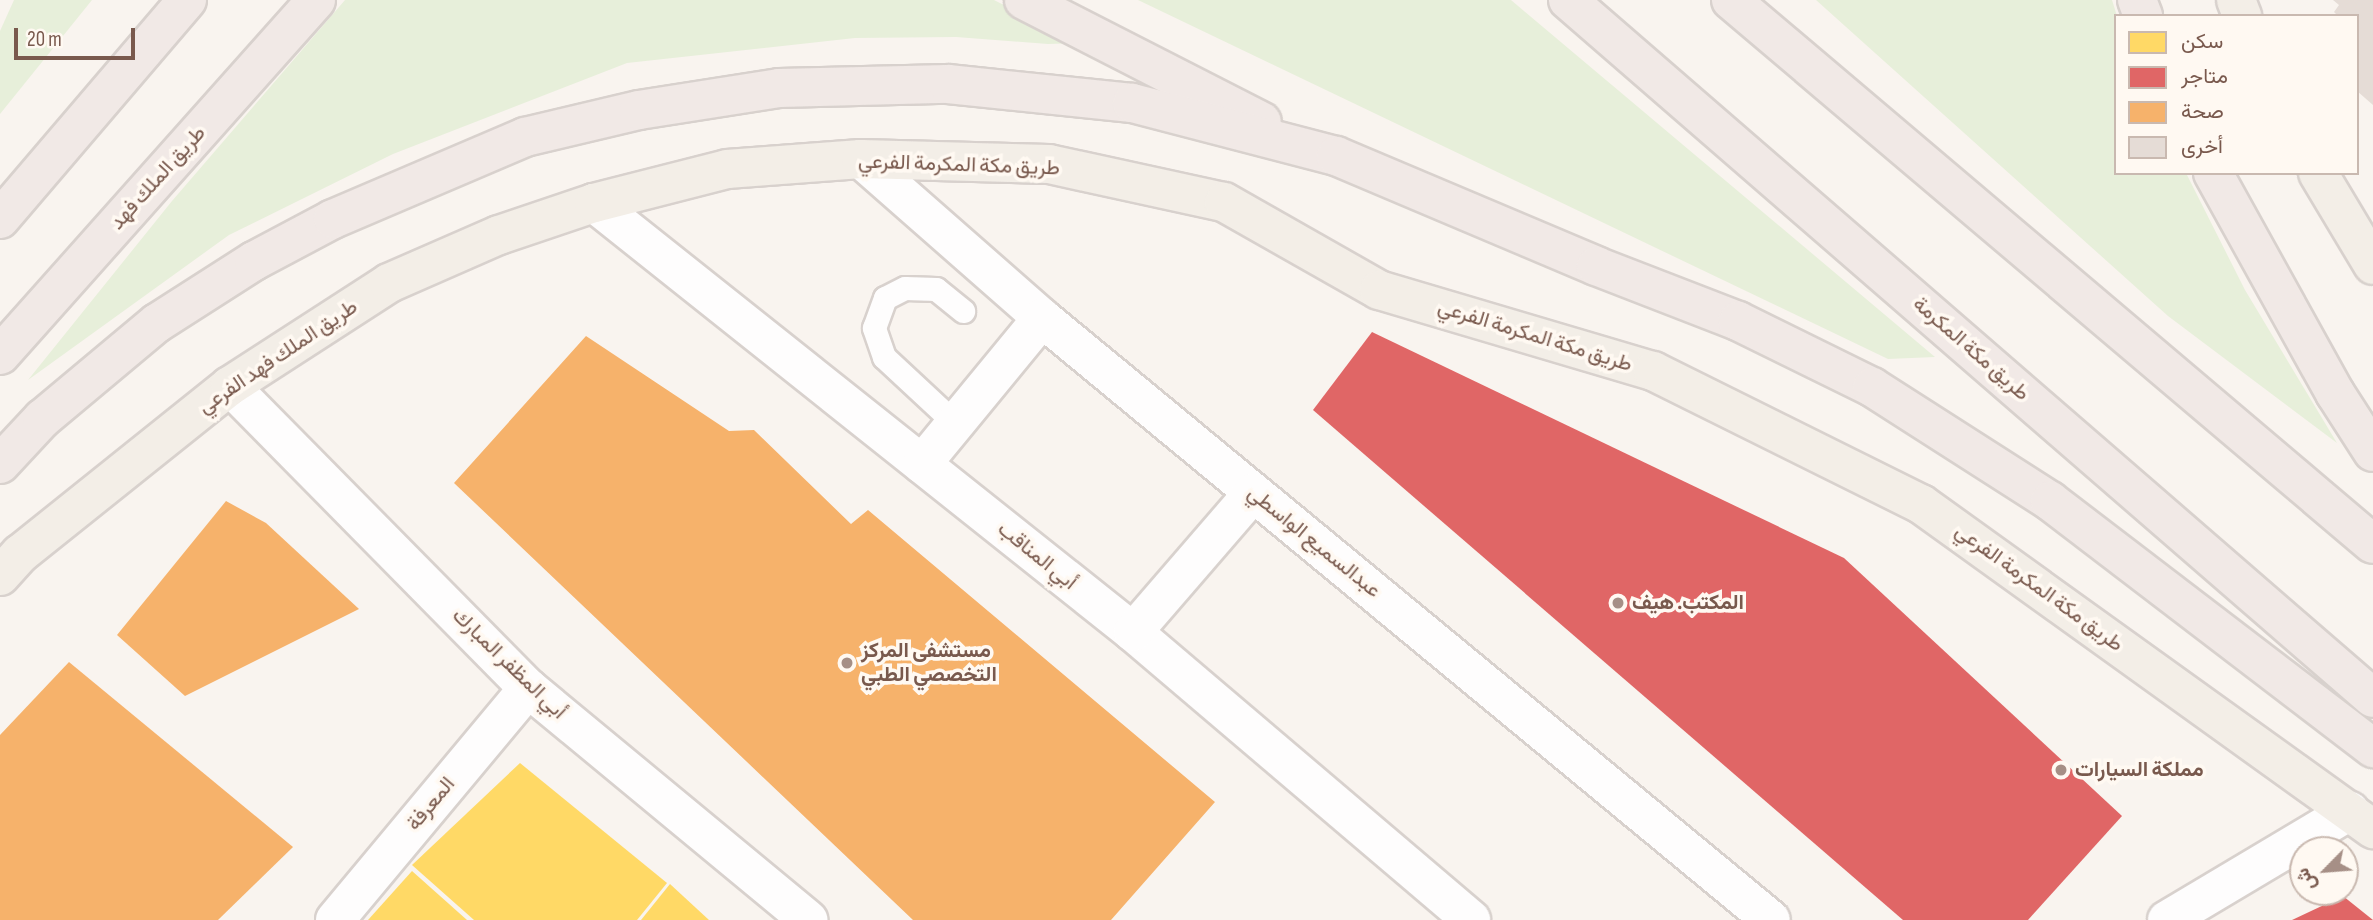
<!DOCTYPE html>
<html>
<head>
<meta charset="utf-8">
<style>
  body { margin:0 }
  #map { position:relative; width:2373px; height:920px; overflow:hidden; background:#f9f4ef; font-family:"Sofia Sans Condensed",Vazirmatn,sans-serif }
  div>[style] { position:absolute }
  .green>* { inset:0; background:#e7efda }
  .homes>* { inset:0; background:#ffd966 }
  .shops>* { inset:0; background:#e06666 }
  .health>* { inset:0; background:#f6b26b }
  .building>* { inset:0; background:#e5dcd6 }
  .roads { filter:drop-shadow(2px 0 #d8d1cd) drop-shadow(-2px 0 #d8d1cd) drop-shadow(0 2px #d8d1cd) drop-shadow(0 -2px #d8d1cd) }
  .service>* { height:23px; margin:-11.5px; padding:0 11.5px; transform-origin:11.5px; border-radius:11.5px; background:#fefdfd }
  .minor>* { height:38px; margin:-19px; padding:0 19px; transform-origin:19px; border-radius:19px; background:#fefdfd }
  .primary>* { height:38px; margin:-19px; padding:0 19px; transform-origin:19px; border-radius:19px; background:#f3eee7 }
  .motorway>* { height:38px; margin:-19px; padding:0 19px; transform-origin:19px; border-radius:19px; background:#f1e9e6 }
  .dots>* { width:19px; height:19px; translate:-50% -50%; box-sizing:border-box; border:4px solid #fff9f2; border-radius:50% }
  span { translate:-50% -50%; white-space:nowrap; text-align:center; line-height:1.15; -webkit-text-stroke:7px #fff9f2; paint-order:stroke }
  .street-label { font-size:21px; color:#79594d }
  .poi-label { font-size:21px; color:#79594d; font-weight:700 }
  .left { translate:0 -50%; text-align:left }
  .legend { position:absolute; left:2114px; top:14px; width:245px; height:161px; box-sizing:border-box; background:#fff9f2; border:2px solid #c9b9b0; margin:0; padding:9px 12px; list-style:none; font-size:21px; color:#79594d }
  .legend li { display:flex; align-items:center; gap:14px; height:35px }
  .legend b { width:35px; border:2px solid #c9b9b0 }
  .north { position:absolute; left:2289px; top:836px; width:70px; height:70px; box-sizing:border-box; background:#fff9f2; border:2px solid #c9b9b0; border-radius:50%; rotate:245deg; font-size:19px; font-weight:700; line-height:28px; text-align:center; color:#79594d }
  .north::after { content:''; display:block; margin:auto; width:24px; height:32px; background:#a68f86; clip-path:polygon(50% 0,100% 100%,50% 72%,0 100%) }
  .scale { position:absolute; left:14px; top:28px; width:121px; height:32px; box-sizing:border-box; border:4px solid #79594d; border-top:0; padding-left:9px; font-size:21px; line-height:24px; white-space:nowrap; color:#79594d; -webkit-text-stroke:5px #fff9f2; paint-order:stroke }
</style>
</head>
<body>
<div id="map">
  <div class="green">
    <i style="clip-path:polygon(14px 0,92px 0,0 114px,0 31px)"></i>
    <i style="clip-path:polygon(345px 0,994px 0,1079px 43px,1048px 44px,956px 37px,855px 38px,627px 63px,393px 154px,229px 235px,28px 380px,172px 201px)"></i>
    <i style="clip-path:polygon(1138px 0,1511px 0,1935px 357px,1888px 359px)"></i>
    <i style="clip-path:polygon(1816px 0,2112px 0,2117px 16px,2116px 173px,2186px 173px,2245px 290px,2337px 443px,2168px 316px)"></i>
  </div>
  <div class="homes">
    <i style="clip-path:polygon(520px 763px,667px 883px,637px 920px,474px 920px,412px 865px)"></i>
    <i style="clip-path:polygon(412px 871px,467px 920px,368px 920px)"></i>
    <i style="clip-path:polygon(670px 884px,709px 920px,641px 920px)"></i>
  </div>
  <div class="shops">
    <i style="clip-path:polygon(1372px 332px,1844px 558px,2122px 816px,2028px 920px,1903px 920px,1313px 410px)"></i>
    <i style="clip-path:polygon(2343px 896px,2373px 920px,2292px 920px)"></i>
  </div>
  <div class="health">
    <i style="clip-path:polygon(586px 336px,729px 431px,754px 430px,851px 524px,868px 510px,1215px 802px,1111px 920px,913px 920px,454px 483px)"></i>
    <i style="clip-path:polygon(226px 501px,266px 523px,359px 609px,185px 696px,117px 635px)"></i>
    <i style="clip-path:polygon(69px 662px,293px 847px,218px 920px,0 920px,0 735px)"></i>
  </div>
  <div class="building">
    <i style="clip-path:polygon(2333px 0,2373px 0,2373px 105px,2357px 91px,2357px 16px,2338px 16px,2334px 12px,2339px 5px)"></i>
  </div>
  <div class="roads">
    <div class="service">
      <i style="left:956px;top:424px;width:98px;rotate:-137.1deg"></i>
      <i style="left:884px;top:357px;width:31px;rotate:-109deg"></i>
      <i style="left:874px;top:328px;width:32px;rotate:-70deg"></i>
      <i style="left:885px;top:298px;width:22px;rotate:-27deg"></i>
      <i style="left:905px;top:288px;width:31px;rotate:2deg"></i>
      <i style="left:936px;top:289px;width:35px;rotate:39deg"></i>
    </div>
    <div class="minor">
      <i style="left:861px;top:159px;width:241px;rotate:41.3deg"></i>
      <i style="left:1042px;top:318px;width:945px;rotate:39.55deg"></i>
      <i style="left:594px;top:203px;width:689px;rotate:38.52deg"></i>
      <i style="left:1133px;top:632px;width:444px;rotate:40.4deg"></i>
      <i style="left:230px;top:386px;width:424px;rotate:45.4deg"></i>
      <i style="left:528px;top:688px;width:364px;rotate:39.6deg"></i>
      <i style="left:922px;top:464px;width:189px;rotate:-50.6deg"></i>
      <i style="left:1133px;top:632px;width:184px;rotate:-49.2deg"></i>
      <i style="left:335px;top:920px;width:302px;rotate:-50.2deg"></i>
      <i style="left:2167px;top:920px;width:213px;rotate:-30.8deg"></i>
    </div>
    <div class="primary">
      <i style="left:2236px;top:0;width:17px;rotate:69deg"></i>
      <i style="left:2318px;top:173px;width:107px;rotate:59.1deg"></i>
      <i style="left:0;top:576px;width:30px;rotate:-48deg"></i>
      <i style="left:20px;top:554px;width:269px;rotate:-38.7deg"></i>
      <i style="left:230px;top:386px;width:189px;rotate:-32.9deg"></i>
      <i style="left:389px;top:283px;width:120px;rotate:-23.6deg"></i>
      <i style="left:499px;top:235px;width:100px;rotate:-18.6deg"></i>
      <i style="left:594px;top:203px;width:137px;rotate:-14.3deg"></i>
      <i style="left:727px;top:169px;width:134px;rotate:-4.3deg"></i>
      <i style="left:861px;top:159px;width:188px;rotate:1.5deg"></i>
      <i style="left:1049px;top:164px;width:179px;rotate:12.3deg"></i>
      <i style="left:1224px;top:202px;width:178px;rotate:29.6deg"></i>
      <i style="left:1379px;top:290px;width:286px;rotate:16.5deg"></i>
      <i style="left:1653px;top:371px;width:299px;rotate:26.4deg"></i>
      <i style="left:1921px;top:504px;width:557px;rotate:35.72deg"></i>
    </div>
    <div class="motorway">
      <i style="left:1024px;top:0;width:267px;rotate:27.1deg"></i>
      <i style="left:1568px;top:0;width:1065px;rotate:40.93deg"></i>
      <i style="left:1731px;top:0;width:841px;rotate:40.28deg"></i>
      <i style="left:2137px;top:0;width:17px;rotate:69deg"></i>
      <i style="left:2213px;top:173px;width:252px;rotate:61deg"></i>
      <i style="left:2335px;top:393px;width:70px;rotate:57.2deg"></i>
      <i style="left:0;top:219px;width:288px;rotate:-49.5deg"></i>
      <i style="left:0;top:355px;width:475px;rotate:-48.3deg"></i>
      <i style="left:0;top:464px;width:62px;rotate:-47deg"></i>
      <i style="left:42px;top:419px;width:150px;rotate:-39.9deg"></i>
      <i style="left:157px;top:323px;width:115px;rotate:-32.6deg"></i>
      <i style="left:254px;top:261px;width:89px;rotate:-28deg"></i>
      <i style="left:333px;top:219px;width:209px;rotate:-23.1deg"></i>
      <i style="left:525px;top:137px;width:117px;rotate:-13.3deg"></i>
      <i style="left:639px;top:110px;width:142px;rotate:-8.9deg"></i>
      <i style="left:779px;top:88px;width:169px;rotate:-1.4deg"></i>
      <i style="left:948px;top:84px;width:185px;rotate:5.9deg"></i>
      <i style="left:1132px;top:103px;width:211px;rotate:14.6deg"></i>
      <i style="left:1336px;top:156px;width:282px;rotate:22.9deg"></i>
      <i style="left:1596px;top:266px;width:152px;rotate:21.2deg"></i>
      <i style="left:1738px;top:321px;width:149px;rotate:26.2deg"></i>
      <i style="left:1872px;top:387px;width:211px;rotate:32.6deg"></i>
      <i style="left:2050px;top:501px;width:407px;rotate:37.4deg"></i>
    </div>
  </div>
  <div class="dots">
    <i style="left:1618px;top:603px;background:#a68f86"></i>
    <i style="left:847px;top:663px;background:#a68f86"></i>
    <i style="left:2061px;top:770px;background:#a68f86"></i>
  </div>
  <div class="street-label">
    <span style="left:959px;top:165px;rotate:2deg">طريق مكة المكرمة الفرعي</span>
    <span style="left:158px;top:178px;rotate:-48deg">طريق الملك فهد</span>
    <span style="left:1535px;top:336px;rotate:17deg">طريق مكة المكرمة الفرعي</span>
    <span style="left:1971px;top:349px;rotate:41deg">طريق مكة المكرمة</span>
    <span style="left:278px;top:357px;rotate:-34deg">طريق الملك فهد الفرعي</span>
    <span style="left:1314px;top:542px;rotate:39deg">عبدالسميع الواسطي</span>
    <span style="left:1037px;top:556px;rotate:39deg">أبي المناقب</span>
    <span style="left:2039px;top:588px;rotate:36deg">طريق مكة المكرمة الفرعي</span>
    <span style="left:509px;top:664px;rotate:44deg">أبي المظفر المبارك</span>
    <span style="left:431px;top:804px;rotate:-50deg">المعرفة</span>
  </div>
  <div class="poi-label">
    <span class="left" style="left:1632px;top:603px">المكتب. هيف</span>
    <span class="left" style="left:861px;top:663px">مستشفى المركز<br>التخصصي الطبي</span>
    <span class="left" style="left:2075px;top:770px">مملكة السيارات</span>
  </div>
  <ul class="legend">
  <li><b style="height:19px;background:#ffd966"></b>سكن</li>
  <li><b style="height:19px;background:#e06666"></b>متاجر</li>
  <li><b style="height:19px;background:#f6b26b"></b>صحة</li>
  <li><b style="height:19px;background:#e5dcd6"></b>أخرى</li>
  </ul>
  <div class="north">ش</div>
  <div class="scale">20 m</div>
</div>
</body>
</html>
